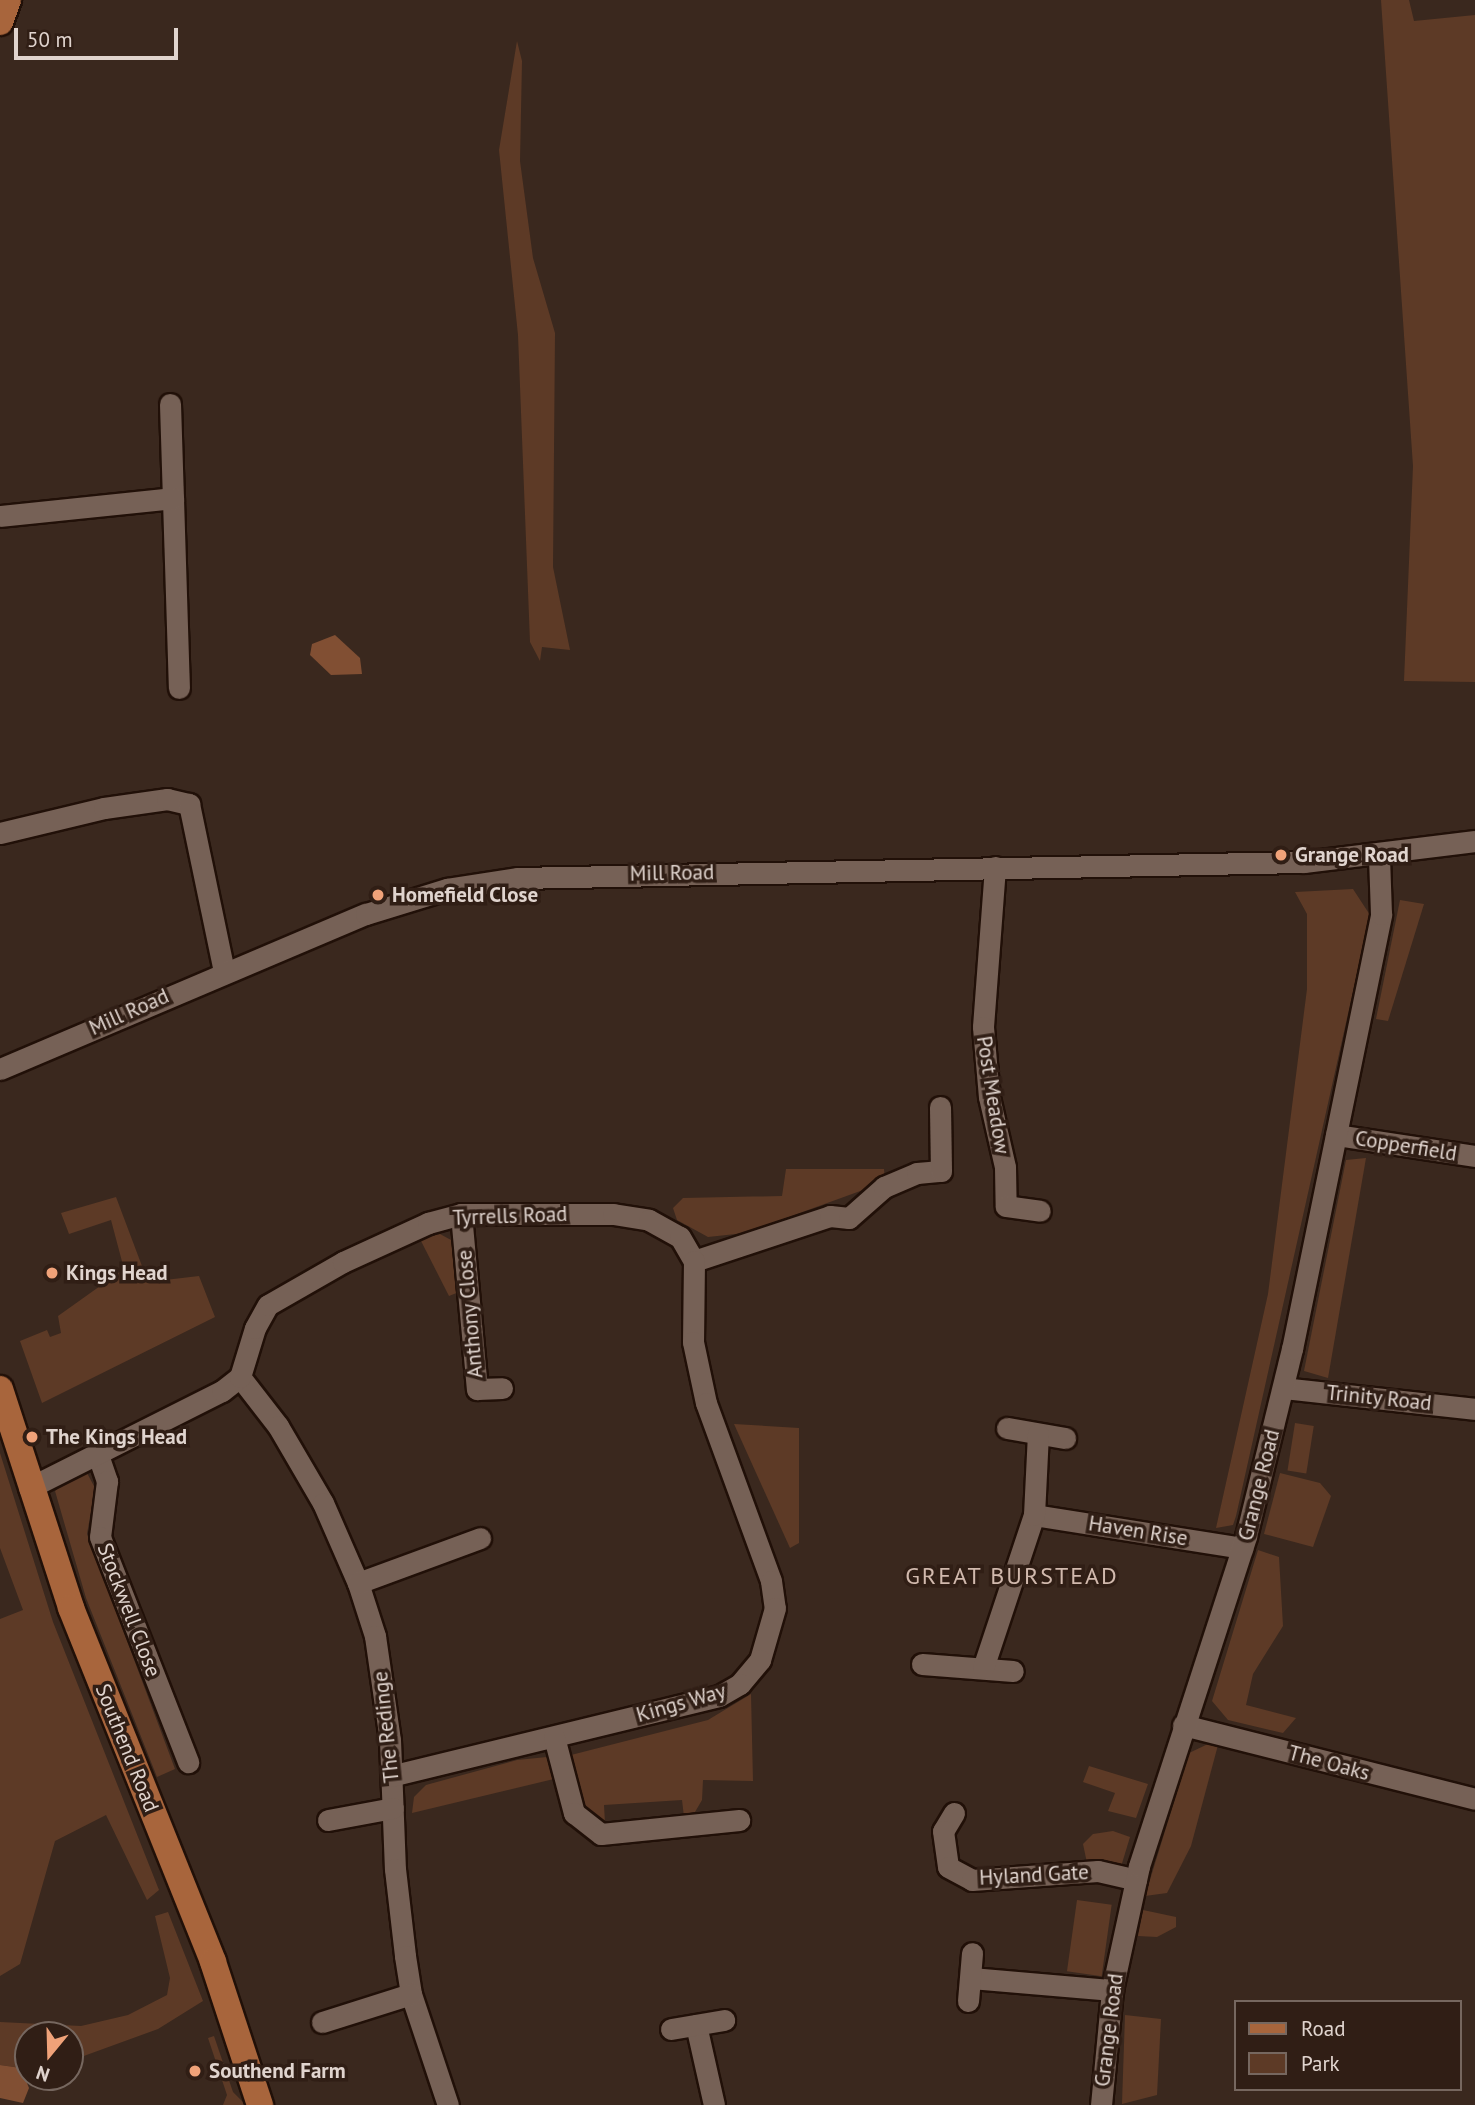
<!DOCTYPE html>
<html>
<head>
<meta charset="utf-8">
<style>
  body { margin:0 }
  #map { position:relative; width:1475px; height:2105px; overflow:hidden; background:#3a281e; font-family:"PT Sans",sans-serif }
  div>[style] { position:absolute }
  .green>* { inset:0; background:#5d3a26; transform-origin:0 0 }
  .water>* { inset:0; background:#814f33 }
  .roads { filter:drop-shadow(2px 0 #211008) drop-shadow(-2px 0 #211008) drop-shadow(0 2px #211008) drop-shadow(0 -2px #211008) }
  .minor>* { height:21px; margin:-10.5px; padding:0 10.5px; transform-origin:10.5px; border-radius:10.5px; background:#766156 }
  .major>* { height:26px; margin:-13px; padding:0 13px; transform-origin:13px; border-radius:13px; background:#a8653c }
  .dots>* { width:19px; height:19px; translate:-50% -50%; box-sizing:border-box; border:4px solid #301e15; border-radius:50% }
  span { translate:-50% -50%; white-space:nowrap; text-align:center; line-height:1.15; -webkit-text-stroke:7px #301e15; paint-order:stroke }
  .poi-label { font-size:21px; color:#e0d4ce; font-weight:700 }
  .left { translate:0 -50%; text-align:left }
  .street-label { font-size:21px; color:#e0d4ce }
  .quarter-label { font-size:24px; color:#d1b9ad; letter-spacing:2px }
  .legend { position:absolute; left:1234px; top:2000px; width:228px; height:91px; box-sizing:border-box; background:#301e15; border:2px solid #76675f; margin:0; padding:9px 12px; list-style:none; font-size:21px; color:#e0d4ce }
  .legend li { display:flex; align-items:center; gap:14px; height:35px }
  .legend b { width:35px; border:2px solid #76675f }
  .north { position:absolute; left:14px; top:2021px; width:70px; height:70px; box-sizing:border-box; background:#301e15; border:2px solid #76675f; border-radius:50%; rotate:199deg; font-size:19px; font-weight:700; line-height:28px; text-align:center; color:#e0d4ce }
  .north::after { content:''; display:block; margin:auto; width:24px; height:32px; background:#f0a279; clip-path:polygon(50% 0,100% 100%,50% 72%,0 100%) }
  .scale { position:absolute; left:14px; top:28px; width:164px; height:32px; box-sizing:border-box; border:4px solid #e0d4ce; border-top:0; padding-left:9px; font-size:21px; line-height:24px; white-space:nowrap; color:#e0d4ce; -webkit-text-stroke:5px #301e15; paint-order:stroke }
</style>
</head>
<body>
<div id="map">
  <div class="green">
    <i style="clip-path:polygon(1381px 0,1409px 0,1414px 21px,1475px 15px,1475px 682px,1404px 681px,1413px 466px)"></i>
    <i style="clip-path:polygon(517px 41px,522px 61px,520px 161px,533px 258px,555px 333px,553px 567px,570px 650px,542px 647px,540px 661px,530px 642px,518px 335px,499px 150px)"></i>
    <i style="clip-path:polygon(1353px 889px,1370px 915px,1236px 1516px,1233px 1525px,1216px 1528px,1268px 1294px,1307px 989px,1307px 914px,1295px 892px)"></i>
    <i style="clip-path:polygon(1400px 900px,1424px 904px,1388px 1021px,1376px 1019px)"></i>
    <i style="clip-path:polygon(1366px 1158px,1328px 1378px,1304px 1371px,1346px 1160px)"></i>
    <i style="clip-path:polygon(786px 1169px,884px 1169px,885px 1182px,745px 1233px,708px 1237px,677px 1220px,673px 1208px,683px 1198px,782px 1196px)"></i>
    <i style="clip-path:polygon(116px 1197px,148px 1282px,199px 1276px,215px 1317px,42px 1403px,20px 1341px,47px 1330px,50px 1337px,61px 1333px,58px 1316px,124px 1269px,111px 1220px,69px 1234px,61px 1213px)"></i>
    <i style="clip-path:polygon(440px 1234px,451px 1240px,455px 1251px,459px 1292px,449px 1296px,420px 1239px)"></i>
    <i style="left:1295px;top:1423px;width:19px;height:48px;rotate:9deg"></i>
    <i style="clip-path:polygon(734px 1424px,799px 1428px,799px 1543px,790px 1548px)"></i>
    <i style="clip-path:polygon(0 1453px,53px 1622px,159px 1890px,147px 1900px,106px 1815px,55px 1841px,20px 1964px,0 1976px,0 1619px,23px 1610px,0 1548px)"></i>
    <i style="clip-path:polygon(87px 1473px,95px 1488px,87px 1534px,175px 1769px,157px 1777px,86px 1598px,55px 1491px,72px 1476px)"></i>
    <i style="clip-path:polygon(1280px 1473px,1320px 1483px,1331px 1496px,1313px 1547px,1264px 1534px)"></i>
    <i style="clip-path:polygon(1258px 1550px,1279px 1557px,1283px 1626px,1253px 1674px,1246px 1705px,1296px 1718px,1283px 1733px,1228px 1720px,1212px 1701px)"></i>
    <i style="clip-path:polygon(751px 1694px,753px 1781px,703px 1780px,702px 1800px,695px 1812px,684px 1817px,682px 1800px,604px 1805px,605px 1823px,582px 1813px,567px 1767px,571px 1755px,708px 1720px)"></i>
    <i style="clip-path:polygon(1208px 1744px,1218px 1745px,1191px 1846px,1167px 1893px,1145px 1896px,1189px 1753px)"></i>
    <i style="clip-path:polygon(547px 1757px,556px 1766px,558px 1778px,412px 1813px,414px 1797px,426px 1785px,517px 1760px)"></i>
    <i style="clip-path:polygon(1089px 1766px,1148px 1784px,1136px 1818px,1108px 1811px,1115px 1793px,1083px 1782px)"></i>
    <i style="clip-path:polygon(1113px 1831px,1130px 1837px,1120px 1870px,1087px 1863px,1083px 1844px,1093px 1834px)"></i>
    <i style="left:1077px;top:1900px;width:35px;height:72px;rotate:8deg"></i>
    <i style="clip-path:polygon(1143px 1910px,1176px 1917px,1176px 1927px,1157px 1937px,1138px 1936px)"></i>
    <i style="clip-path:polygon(168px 1912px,203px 2001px,158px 2029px,70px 2061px,70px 2035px,28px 2035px,28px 2069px,0 2065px,0 2022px,81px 2026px,128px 2015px,167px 1995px,170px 1978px,155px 1916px)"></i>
    <i style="clip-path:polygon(1125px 2015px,1161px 2019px,1157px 2095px,1122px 2104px)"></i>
    <i style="clip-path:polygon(214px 2036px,233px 2092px,246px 2105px,223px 2105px,227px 2095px,208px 2038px)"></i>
  </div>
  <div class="water">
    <i style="clip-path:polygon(335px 635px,360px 658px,362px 674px,331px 675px,310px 655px,312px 644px)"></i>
    <i style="clip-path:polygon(0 2065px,21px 2068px,29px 2088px,23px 2103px,0 2098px)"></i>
  </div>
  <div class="roads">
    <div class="minor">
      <i style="left:170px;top:404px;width:284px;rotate:88.2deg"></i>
      <i style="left:0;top:516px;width:174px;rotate:-5.9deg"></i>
      <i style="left:0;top:833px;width:107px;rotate:-13.5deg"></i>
      <i style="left:104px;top:808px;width:64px;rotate:-8.1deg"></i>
      <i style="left:167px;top:799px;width:23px;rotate:13deg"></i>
      <i style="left:189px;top:804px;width:171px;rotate:78.2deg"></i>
      <i style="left:995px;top:867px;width:160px;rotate:94.3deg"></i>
      <i style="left:983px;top:1027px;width:70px;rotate:85.1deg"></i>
      <i style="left:989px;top:1097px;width:72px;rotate:77.1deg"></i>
      <i style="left:1005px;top:1167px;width:39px;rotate:89deg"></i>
      <i style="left:1006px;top:1206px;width:34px;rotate:8deg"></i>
      <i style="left:0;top:1069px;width:397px;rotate:-23deg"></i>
      <i style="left:366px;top:914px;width:85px;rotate:-17.2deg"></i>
      <i style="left:447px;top:889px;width:72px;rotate:-8.8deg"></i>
      <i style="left:518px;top:878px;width:786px;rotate:-1.17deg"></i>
      <i style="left:1304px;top:862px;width:172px;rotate:-7deg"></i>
      <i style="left:1336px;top:1135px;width:141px;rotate:8.6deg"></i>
      <i style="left:461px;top:1214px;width:176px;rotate:84.8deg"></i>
      <i style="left:477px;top:1389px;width:25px;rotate:-2deg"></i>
      <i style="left:694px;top:1261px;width:143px;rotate:-18.3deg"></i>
      <i style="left:830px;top:1216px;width:19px;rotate:6deg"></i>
      <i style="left:849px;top:1218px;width:47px;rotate:-41.5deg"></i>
      <i style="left:884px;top:1187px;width:36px;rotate:-23deg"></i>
      <i style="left:917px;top:1173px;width:24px;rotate:-5deg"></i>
      <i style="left:941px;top:1171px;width:64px;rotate:-90.9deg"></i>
      <i style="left:240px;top:1377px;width:62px;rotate:52.2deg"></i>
      <i style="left:278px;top:1426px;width:89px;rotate:59.7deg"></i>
      <i style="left:323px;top:1503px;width:87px;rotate:66.4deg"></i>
      <i style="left:358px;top:1583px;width:56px;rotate:72.2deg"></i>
      <i style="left:375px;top:1636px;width:105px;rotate:81.8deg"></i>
      <i style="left:390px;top:1740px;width:129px;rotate:87.8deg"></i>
      <i style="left:395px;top:1869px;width:88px;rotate:83.4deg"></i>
      <i style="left:405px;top:1956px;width:38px;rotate:81deg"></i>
      <i style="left:411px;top:1994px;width:117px;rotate:71.6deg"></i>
      <i style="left:1283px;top:1388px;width:193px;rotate:6.2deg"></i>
      <i style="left:1007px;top:1428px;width:59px;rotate:9.8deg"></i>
      <i style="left:98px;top:1455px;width:28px;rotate:71deg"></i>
      <i style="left:107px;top:1481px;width:56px;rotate:97.1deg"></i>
      <i style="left:100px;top:1537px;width:242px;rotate:68.6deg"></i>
      <i style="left:29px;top:1488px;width:216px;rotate:-26.7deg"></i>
      <i style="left:222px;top:1391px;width:23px;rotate:-38deg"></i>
      <i style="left:240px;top:1377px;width:51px;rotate:-73deg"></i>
      <i style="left:255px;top:1328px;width:26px;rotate:-61deg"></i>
      <i style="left:268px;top:1305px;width:86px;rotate:-29.8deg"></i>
      <i style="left:343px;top:1262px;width:94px;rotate:-24.6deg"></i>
      <i style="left:428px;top:1223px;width:34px;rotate:-15deg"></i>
      <i style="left:461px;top:1214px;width:152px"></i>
      <i style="left:613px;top:1214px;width:36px;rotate:9deg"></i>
      <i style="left:649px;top:1220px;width:35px;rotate:29deg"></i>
      <i style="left:680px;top:1237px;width:28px;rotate:60deg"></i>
      <i style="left:694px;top:1261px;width:81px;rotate:90.7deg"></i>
      <i style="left:693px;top:1342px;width:62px;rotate:78deg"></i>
      <i style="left:706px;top:1403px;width:189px;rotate:69.9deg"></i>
      <i style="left:771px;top:1581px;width:27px;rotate:82deg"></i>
      <i style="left:775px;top:1608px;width:54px;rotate:106.1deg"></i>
      <i style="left:760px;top:1660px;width:31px;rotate:130deg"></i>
      <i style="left:740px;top:1684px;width:24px;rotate:150deg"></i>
      <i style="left:719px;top:1696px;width:337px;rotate:166.3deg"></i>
      <i style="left:1034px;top:1515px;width:211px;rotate:9deg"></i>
      <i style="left:358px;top:1583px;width:130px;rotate:-20.2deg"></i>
      <i style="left:922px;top:1664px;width:91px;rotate:4.4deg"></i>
      <i style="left:983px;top:1668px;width:161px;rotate:-71.6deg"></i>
      <i style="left:1034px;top:1515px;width:81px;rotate:-87.2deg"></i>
      <i style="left:1183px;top:1725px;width:301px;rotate:14.2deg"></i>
      <i style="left:554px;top:1737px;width:79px;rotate:75.3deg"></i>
      <i style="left:574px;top:1813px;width:34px;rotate:38deg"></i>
      <i style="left:601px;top:1834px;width:139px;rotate:-5.8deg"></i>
      <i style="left:954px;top:1813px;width:21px;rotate:121deg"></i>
      <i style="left:943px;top:1831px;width:36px;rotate:82deg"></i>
      <i style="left:948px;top:1867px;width:27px;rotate:28deg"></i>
      <i style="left:972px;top:1880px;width:126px;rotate:-4.1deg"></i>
      <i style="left:1098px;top:1871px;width:39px;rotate:13deg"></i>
      <i style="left:328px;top:1820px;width:66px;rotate:-10.5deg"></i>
      <i style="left:971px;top:1978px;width:142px;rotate:4.9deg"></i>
      <i style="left:968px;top:2001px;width:48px;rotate:-85.2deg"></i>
      <i style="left:322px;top:2022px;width:93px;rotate:-17.5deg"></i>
      <i style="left:696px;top:2025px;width:82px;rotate:77.3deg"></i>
      <i style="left:671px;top:2029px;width:54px;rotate:-9.6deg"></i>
      <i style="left:1101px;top:2105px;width:116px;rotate:-84.5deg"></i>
      <i style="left:1112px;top:1990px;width:127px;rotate:-77.7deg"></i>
      <i style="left:1139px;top:1866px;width:347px;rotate:-72deg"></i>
      <i style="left:1246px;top:1536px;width:193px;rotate:-76.2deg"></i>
      <i style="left:1292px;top:1349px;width:444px;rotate:-78.4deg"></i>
      <i style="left:1381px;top:914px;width:58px;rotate:-92deg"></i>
    </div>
    <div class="major">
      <i style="left:0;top:22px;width:23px;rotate:-70deg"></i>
      <i style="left:0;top:1389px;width:230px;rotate:72deg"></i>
      <i style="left:71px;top:1608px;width:381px;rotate:68.1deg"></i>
      <i style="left:213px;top:1962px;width:151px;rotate:71.8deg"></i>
    </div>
  </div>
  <div class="dots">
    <i style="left:1281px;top:855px;background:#f0a279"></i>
    <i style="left:378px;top:895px;background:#f0a279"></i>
    <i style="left:52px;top:1273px;background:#f0a279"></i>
    <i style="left:32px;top:1437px;background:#f0a279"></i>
    <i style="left:195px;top:2071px;background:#f0a279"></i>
  </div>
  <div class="poi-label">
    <span class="left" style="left:1295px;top:855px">Grange Road</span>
    <span class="left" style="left:392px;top:895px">Homefield Close</span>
    <span class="left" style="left:66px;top:1273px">Kings Head</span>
    <span class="left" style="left:46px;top:1437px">The Kings Head</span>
    <span class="left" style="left:209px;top:2071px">Southend Farm</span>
  </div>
  <div class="street-label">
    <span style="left:672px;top:873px;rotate:-1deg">Mill Road</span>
    <span style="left:129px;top:1012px;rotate:-24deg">Mill Road</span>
    <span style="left:993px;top:1095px;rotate:81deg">Post Meadow</span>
    <span style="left:1406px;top:1146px;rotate:9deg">Copperfield</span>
    <span style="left:510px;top:1216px;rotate:-2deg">Tyrrells Road</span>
    <span style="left:470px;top:1314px;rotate:-95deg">Anthony Close</span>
    <span style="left:1379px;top:1398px;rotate:6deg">Trinity Road</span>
    <span style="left:1259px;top:1485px;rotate:-76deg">Grange Road</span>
    <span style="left:1138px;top:1531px;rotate:9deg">Haven Rise</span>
    <span style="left:129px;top:1610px;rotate:69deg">Stockwell Close</span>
    <span style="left:681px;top:1703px;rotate:-16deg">Kings Way</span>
    <span style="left:386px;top:1727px;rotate:-96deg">The Redinge</span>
    <span style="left:127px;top:1748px;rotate:68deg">Southend Road</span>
    <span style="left:1329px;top:1763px;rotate:15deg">The Oaks</span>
    <span style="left:1034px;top:1875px;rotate:-3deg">Hyland Gate</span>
    <span style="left:1109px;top:2030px;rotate:-83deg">Grange Road</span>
  </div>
  <div class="quarter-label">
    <span style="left:1012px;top:1576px">GREAT BURSTEAD</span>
  </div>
  <ul class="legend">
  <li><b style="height:9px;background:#a8653c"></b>Road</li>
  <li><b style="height:19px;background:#5d3a26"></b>Park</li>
  </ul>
  <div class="north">N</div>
  <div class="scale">50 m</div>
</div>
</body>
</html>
